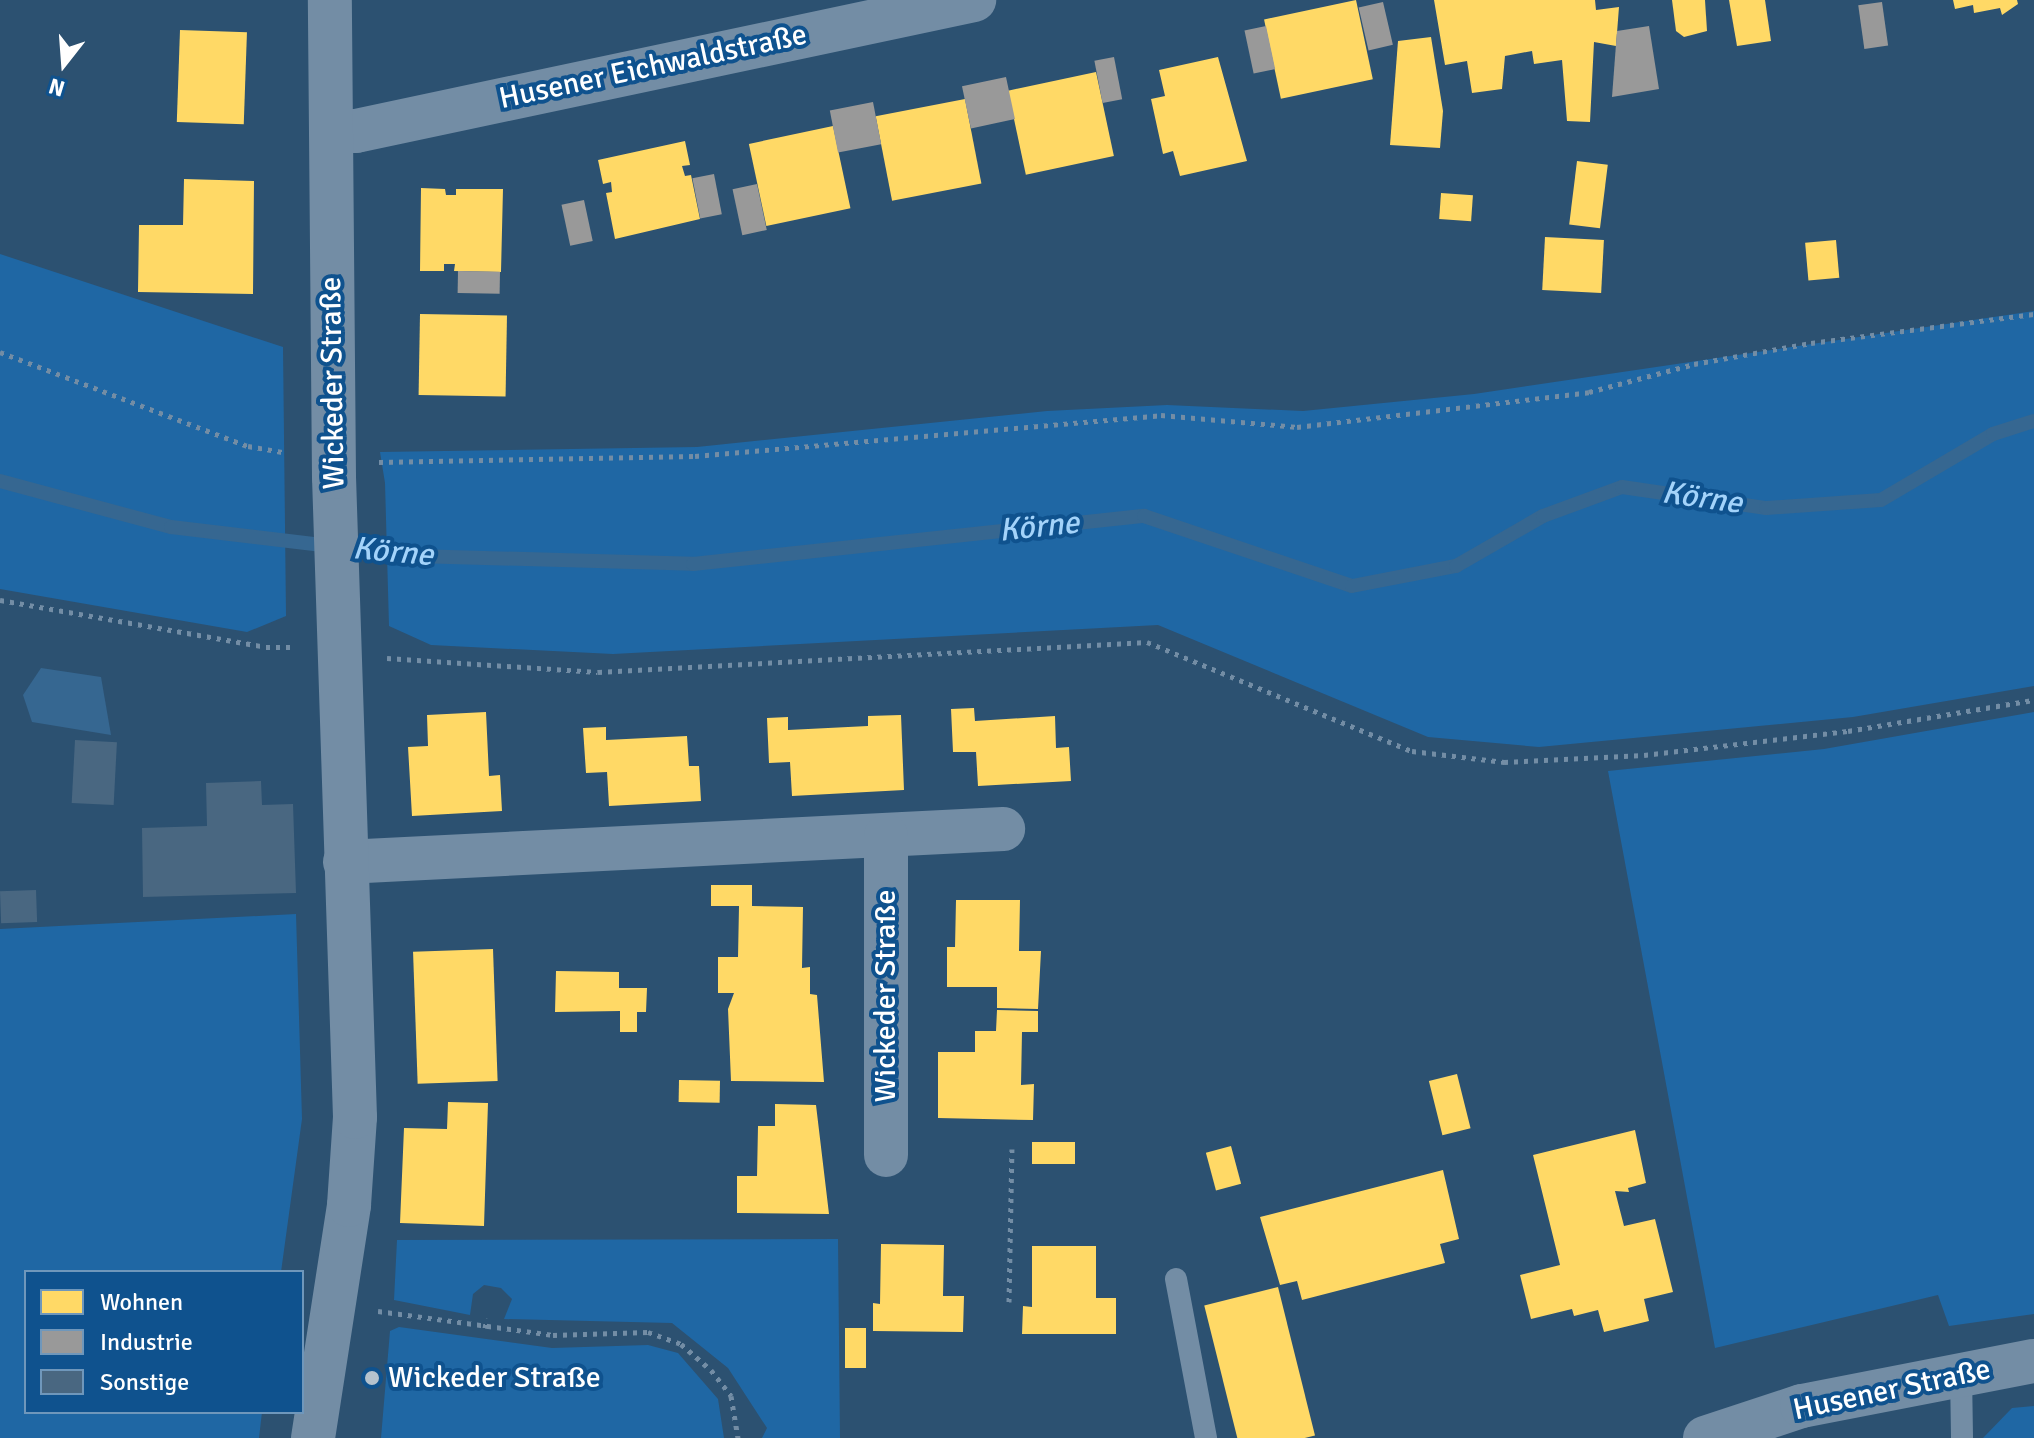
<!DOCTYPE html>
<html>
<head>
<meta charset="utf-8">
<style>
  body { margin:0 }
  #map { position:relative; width:2034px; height:1438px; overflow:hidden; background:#2c5171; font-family:Signika,sans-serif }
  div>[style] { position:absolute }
  .green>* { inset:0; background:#1f67a4 }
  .water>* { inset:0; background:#366791 }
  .homes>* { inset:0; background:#ffd966; transform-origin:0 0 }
  .industry>* { inset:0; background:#999; transform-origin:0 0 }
  .stream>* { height:14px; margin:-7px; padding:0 7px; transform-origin:7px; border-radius:7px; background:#366791 }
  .building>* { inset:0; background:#496781; transform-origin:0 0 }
  .path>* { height:5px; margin-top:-2.5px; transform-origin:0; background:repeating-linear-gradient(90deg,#738da5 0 4px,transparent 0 10px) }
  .service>* { height:22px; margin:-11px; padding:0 11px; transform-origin:11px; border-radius:11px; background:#738da5 }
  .minor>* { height:44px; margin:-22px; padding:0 22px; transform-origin:22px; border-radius:22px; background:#738da5 }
  .tertiary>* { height:44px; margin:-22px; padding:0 22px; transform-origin:22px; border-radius:22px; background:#738da5 }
  .dots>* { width:22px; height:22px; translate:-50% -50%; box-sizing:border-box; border:4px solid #0f528e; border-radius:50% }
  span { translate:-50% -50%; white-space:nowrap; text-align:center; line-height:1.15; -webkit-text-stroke:8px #0f528e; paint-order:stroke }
  .street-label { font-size:30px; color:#fff }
  .poi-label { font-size:30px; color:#fff }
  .left { translate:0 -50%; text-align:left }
  .water-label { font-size:32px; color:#a3d3fa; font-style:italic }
  .legend { position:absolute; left:24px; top:1270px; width:280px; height:144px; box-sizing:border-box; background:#0f528e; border:2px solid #6f97bb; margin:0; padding:10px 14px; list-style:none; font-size:24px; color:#fff }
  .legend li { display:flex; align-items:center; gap:16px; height:40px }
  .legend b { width:40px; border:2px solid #6f97bb }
  .north { position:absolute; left:24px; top:24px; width:80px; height:80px; -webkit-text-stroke:6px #0f528e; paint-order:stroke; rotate:197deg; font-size:22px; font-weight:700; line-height:32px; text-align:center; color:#fff }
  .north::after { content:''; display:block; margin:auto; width:28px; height:36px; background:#fff; clip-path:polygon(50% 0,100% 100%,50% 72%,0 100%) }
</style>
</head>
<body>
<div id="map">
  <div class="green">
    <i style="clip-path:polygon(0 254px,283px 347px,286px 616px,247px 632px,0 589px)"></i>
    <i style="clip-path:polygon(2034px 311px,2034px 686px,1853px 717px,1539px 747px,1428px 737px,1158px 625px,613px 654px,431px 645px,389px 626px,385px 483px,380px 452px,697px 447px,1047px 411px,1167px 405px,1303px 411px,1474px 394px)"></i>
    <i style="clip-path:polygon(2034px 712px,2034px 1314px,1949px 1326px,1938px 1295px,1715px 1348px,1608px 771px,1824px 749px)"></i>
    <i style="clip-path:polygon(296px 914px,302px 1119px,281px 1272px,26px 1272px,26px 1412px,262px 1412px,259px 1438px,0 1438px,0 929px)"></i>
    <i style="clip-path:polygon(838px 1239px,840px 1438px,762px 1438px,767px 1428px,728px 1368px,672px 1323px,504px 1319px,512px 1299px,501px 1288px,484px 1285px,473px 1294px,470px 1315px,394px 1300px,397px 1240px)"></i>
    <i style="clip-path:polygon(399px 1327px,552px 1348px,648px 1345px,678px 1353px,718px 1399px,724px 1438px,381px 1438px,390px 1331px)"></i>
    <i style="clip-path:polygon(2034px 1406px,2034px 1438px,1983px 1438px,2012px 1408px)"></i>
  </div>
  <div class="water">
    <i style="clip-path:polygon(41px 668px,101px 677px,111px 735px,32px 722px,23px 695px)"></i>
  </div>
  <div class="homes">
    <i style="left:1356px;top:0;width:81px;height:94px;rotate:78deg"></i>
    <i style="clip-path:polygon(1434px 0,1595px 0,1596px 10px,1619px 7px,1616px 46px,1594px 42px,1590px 122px,1567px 121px,1562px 60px,1534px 64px,1532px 51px,1505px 56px,1502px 89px,1472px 93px,1467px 61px,1445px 65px)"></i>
    <i style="clip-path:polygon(1672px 0,1705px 0,1707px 31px,1684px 37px,1676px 31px)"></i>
    <i style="clip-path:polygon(1729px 0,1765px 0,1771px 41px,1737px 46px)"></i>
    <i style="clip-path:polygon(1953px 0,2017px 0,2018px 4px,2002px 15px,2000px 8px,1974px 13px,1973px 5px,1955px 9px)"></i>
    <i style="left:180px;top:30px;width:67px;height:92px;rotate:2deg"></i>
    <i style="clip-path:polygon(1431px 37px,1443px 111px,1440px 148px,1390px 145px,1398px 41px)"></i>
    <i style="clip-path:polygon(1218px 57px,1247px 161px,1180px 176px,1173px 151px,1163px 154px,1151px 99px,1165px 96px,1159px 70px)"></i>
    <i style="left:1096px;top:72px;width:86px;height:90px;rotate:78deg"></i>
    <i style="left:965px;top:99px;width:86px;height:91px;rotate:79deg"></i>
    <i style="left:833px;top:126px;width:84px;height:86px;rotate:78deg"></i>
    <i style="clip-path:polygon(685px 141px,690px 165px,682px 166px,685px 176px,691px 175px,700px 219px,615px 239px,606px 193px,612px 192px,611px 182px,603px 184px,598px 160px)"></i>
    <i style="left:1577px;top:161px;width:31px;height:64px;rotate:7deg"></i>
    <i style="clip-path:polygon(184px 179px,254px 181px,253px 294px,138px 292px,139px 225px,183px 225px)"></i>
    <i style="clip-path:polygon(421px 188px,445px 189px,446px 195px,456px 195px,456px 189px,503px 189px,501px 272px,454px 271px,455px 264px,444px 264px,444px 271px,420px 271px)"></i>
    <i style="left:1441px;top:193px;width:32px;height:26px;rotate:4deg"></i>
    <i style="left:1545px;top:237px;width:59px;height:53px;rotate:3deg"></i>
    <i style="left:1836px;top:240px;width:38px;height:31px;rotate:85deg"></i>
    <i style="left:420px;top:314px;width:87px;height:81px;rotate:1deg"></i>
    <i style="clip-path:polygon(974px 708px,975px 721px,1055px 716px,1056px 748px,1069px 747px,1071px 781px,978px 786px,976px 752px,953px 752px,951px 709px)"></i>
    <i style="clip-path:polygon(486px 712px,489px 776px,500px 775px,502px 811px,412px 816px,408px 747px,428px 746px,427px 715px)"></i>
    <i style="clip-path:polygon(901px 715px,904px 790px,792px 796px,790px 762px,769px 763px,767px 718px,788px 717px,788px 730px,868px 726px,868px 716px)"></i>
    <i style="clip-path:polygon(606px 727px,606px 740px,687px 736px,689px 766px,699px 766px,701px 801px,609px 806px,607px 772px,586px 773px,583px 728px)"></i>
    <i style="clip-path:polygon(711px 885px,752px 885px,752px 906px,803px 907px,802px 968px,810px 967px,810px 994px,817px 995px,824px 1082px,731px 1081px,728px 1009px,734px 993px,718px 993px,718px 957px,738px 957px,739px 906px,711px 906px)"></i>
    <i style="clip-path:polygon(956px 900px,1020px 900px,1019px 951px,1041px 951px,1038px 1009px,997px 1008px,997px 987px,947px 987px,947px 947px,955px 947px)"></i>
    <i style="left:493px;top:949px;width:132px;height:80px;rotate:88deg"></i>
    <i style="clip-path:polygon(556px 971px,619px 972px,619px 988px,647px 988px,646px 1012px,637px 1012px,637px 1032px,620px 1032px,620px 1011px,555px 1012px)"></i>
    <i style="clip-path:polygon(997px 1010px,1038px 1011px,1038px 1032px,1022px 1032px,1021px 1085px,1034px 1084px,1033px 1120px,938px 1118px,938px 1052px,975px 1052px,975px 1031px,996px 1031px)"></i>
    <i style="left:1457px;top:1074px;width:56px;height:29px;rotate:76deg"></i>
    <i style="left:679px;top:1080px;width:41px;height:22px;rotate:1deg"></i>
    <i style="clip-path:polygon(448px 1102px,488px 1103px,484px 1226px,400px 1223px,404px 1128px,447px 1129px)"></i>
    <i style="clip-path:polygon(775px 1104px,816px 1105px,829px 1214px,737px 1213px,737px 1176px,757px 1176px,758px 1126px,775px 1126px)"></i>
    <i style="clip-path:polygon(1635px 1130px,1646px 1183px,1628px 1188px,1629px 1192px,1615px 1191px,1624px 1226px,1655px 1219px,1673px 1292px,1644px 1299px,1649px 1321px,1604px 1332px,1598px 1310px,1574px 1316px,1572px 1309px,1531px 1319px,1520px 1275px,1560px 1265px,1533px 1155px)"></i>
    <i style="left:1032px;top:1142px;width:43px;height:22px"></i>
    <i style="left:1231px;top:1146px;width:39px;height:26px;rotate:75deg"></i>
    <i style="clip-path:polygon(1443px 1170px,1459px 1239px,1440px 1244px,1445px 1263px,1302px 1300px,1297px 1281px,1280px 1285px,1260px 1217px)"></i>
    <i style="clip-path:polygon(881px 1244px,944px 1245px,943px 1296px,964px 1296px,963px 1332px,873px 1331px,873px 1303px,880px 1304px)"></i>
    <i style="clip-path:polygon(1032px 1246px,1096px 1246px,1096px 1298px,1116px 1298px,1116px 1334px,1022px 1334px,1023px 1306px,1032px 1307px)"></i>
    <i style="left:1278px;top:1287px;width:153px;height:76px;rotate:76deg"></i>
    <i style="left:845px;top:1328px;width:21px;height:40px"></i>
  </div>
  <div class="industry">
    <i style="left:1383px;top:2px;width:44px;height:25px;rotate:77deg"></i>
    <i style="left:1882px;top:2px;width:44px;height:24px;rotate:82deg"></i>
    <i style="left:1266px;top:26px;width:44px;height:22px;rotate:78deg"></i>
    <i style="clip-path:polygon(1649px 26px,1659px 89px,1612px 97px,1617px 31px)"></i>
    <i style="left:1114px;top:57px;width:43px;height:20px;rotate:79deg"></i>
    <i style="left:1006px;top:77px;width:43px;height:45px;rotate:78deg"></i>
    <i style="left:873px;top:102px;width:43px;height:44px;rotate:79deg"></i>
    <i style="left:714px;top:174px;width:41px;height:22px;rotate:79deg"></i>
    <i style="left:757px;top:184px;width:47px;height:25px;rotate:78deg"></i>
    <i style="left:584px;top:200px;width:42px;height:23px;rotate:78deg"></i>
    <i style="left:458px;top:271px;width:42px;height:22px;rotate:1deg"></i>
  </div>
  <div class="stream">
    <i style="left:0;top:481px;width:177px;rotate:15.1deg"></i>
    <i style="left:171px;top:527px;width:246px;rotate:6.8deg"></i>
    <i style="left:415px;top:556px;width:278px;rotate:1.6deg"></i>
    <i style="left:693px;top:564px;width:454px;rotate:-6.1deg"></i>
    <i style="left:1144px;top:516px;width:219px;rotate:18.6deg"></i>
    <i style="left:1352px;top:586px;width:106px;rotate:-10.9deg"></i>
    <i style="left:1456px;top:566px;width:100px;rotate:-29.9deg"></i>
    <i style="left:1543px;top:516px;width:84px;rotate:-20.2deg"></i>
    <i style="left:1622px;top:487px;width:146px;rotate:8.3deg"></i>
    <i style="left:1766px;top:508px;width:115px;rotate:-4deg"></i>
    <i style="left:1881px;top:500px;width:130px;rotate:-30.5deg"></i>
    <i style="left:1993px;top:434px;width:43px;rotate:-17.6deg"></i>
  </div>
  <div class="building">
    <i style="left:75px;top:740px;width:42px;height:63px;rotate:3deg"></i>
    <i style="clip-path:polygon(261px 781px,262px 805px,293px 804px,296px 893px,143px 897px,142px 828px,207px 826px,206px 783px)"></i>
    <i style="left:36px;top:890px;width:32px;height:36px;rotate:88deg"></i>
  </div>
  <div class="path">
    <i style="left:0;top:352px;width:265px;rotate:20.8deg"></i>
    <i style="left:248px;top:446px;width:39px;rotate:10deg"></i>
    <i style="left:379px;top:462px;width:316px;rotate:-1.1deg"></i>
    <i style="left:695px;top:456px;width:468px;rotate:-5deg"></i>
    <i style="left:1161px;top:415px;width:137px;rotate:5deg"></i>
    <i style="left:1297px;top:427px;width:294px;rotate:-6.8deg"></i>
    <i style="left:1589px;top:392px;width:109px;rotate:-14.9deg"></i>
    <i style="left:1694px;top:364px;width:119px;rotate:-10.2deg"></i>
    <i style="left:1811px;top:343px;width:225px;rotate:-7.4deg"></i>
    <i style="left:0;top:600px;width:270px;rotate:10deg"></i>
    <i style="left:266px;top:647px;width:29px"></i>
    <i style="left:387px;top:658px;width:211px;rotate:3.8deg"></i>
    <i style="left:598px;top:672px;width:550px;rotate:-3.13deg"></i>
    <i style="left:1147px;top:642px;width:287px;rotate:22.4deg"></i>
    <i style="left:1412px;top:751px;width:93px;rotate:6.8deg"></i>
    <i style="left:1504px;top:762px;width:140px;rotate:-2.9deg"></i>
    <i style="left:1644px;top:755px;width:205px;rotate:-6.7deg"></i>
    <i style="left:1848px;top:731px;width:189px;rotate:-9.5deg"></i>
    <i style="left:1009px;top:1302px;width:153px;rotate:-88.9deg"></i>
    <i style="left:378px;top:1311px;width:177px;rotate:7.8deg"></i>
    <i style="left:553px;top:1335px;width:95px;rotate:-1.8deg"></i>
    <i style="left:648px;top:1332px;width:35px;rotate:20deg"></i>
    <i style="left:681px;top:1344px;width:40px;rotate:41deg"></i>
    <i style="left:711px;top:1370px;width:33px;rotate:52deg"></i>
    <i style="left:731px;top:1396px;width:43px;rotate:80.5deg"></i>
    <i style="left:485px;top:1328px;width:10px;rotate:-79deg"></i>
  </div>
  <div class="service">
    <i style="left:1176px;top:1279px;width:162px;rotate:79.3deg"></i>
    <i style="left:1961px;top:1373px;width:65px;rotate:89.1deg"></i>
  </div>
  <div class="minor">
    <i style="left:331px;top:131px;width:25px"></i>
    <i style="left:356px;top:131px;width:632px;rotate:-11.97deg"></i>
    <i style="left:345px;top:862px;width:659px;rotate:-2.87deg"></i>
    <i style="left:886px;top:1155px;width:319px;rotate:-90deg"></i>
    <i style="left:313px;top:1438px;width:236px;rotate:-81.2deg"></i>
    <i style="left:349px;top:1205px;width:88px;rotate:-86.1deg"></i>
    <i style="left:355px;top:1117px;width:640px;rotate:-91.88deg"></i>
    <i style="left:334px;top:477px;width:477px;rotate:-90.5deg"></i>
  </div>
  <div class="tertiary">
    <i style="left:1705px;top:1438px;width:102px;rotate:-18.3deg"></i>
    <i style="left:1802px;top:1406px;width:236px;rotate:-11deg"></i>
  </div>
  <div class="dots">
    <i style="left:372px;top:1378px;background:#b5c2cd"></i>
  </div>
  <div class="street-label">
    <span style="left:653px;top:67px;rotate:-12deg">Husener Eichwaldstraße</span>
    <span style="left:333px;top:383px;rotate:-91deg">Wickeder Straße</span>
    <span style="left:886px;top:996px;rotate:-90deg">Wickeder Straße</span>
    <span style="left:1892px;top:1390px;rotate:-12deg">Husener Straße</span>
  </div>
  <div class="poi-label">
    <span class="left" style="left:388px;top:1378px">Wickeder Straße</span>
  </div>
  <div class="water-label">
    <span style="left:1702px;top:498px;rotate:8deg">Körne</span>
    <span style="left:1039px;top:527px;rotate:-6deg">Körne</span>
    <span style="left:393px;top:552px;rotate:5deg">Körne</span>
  </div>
  <ul class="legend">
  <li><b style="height:22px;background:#ffd966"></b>Wohnen</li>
  <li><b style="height:22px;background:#999"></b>Industrie</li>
  <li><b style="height:22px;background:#496781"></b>Sonstige</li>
  </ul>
  <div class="north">N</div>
</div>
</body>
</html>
